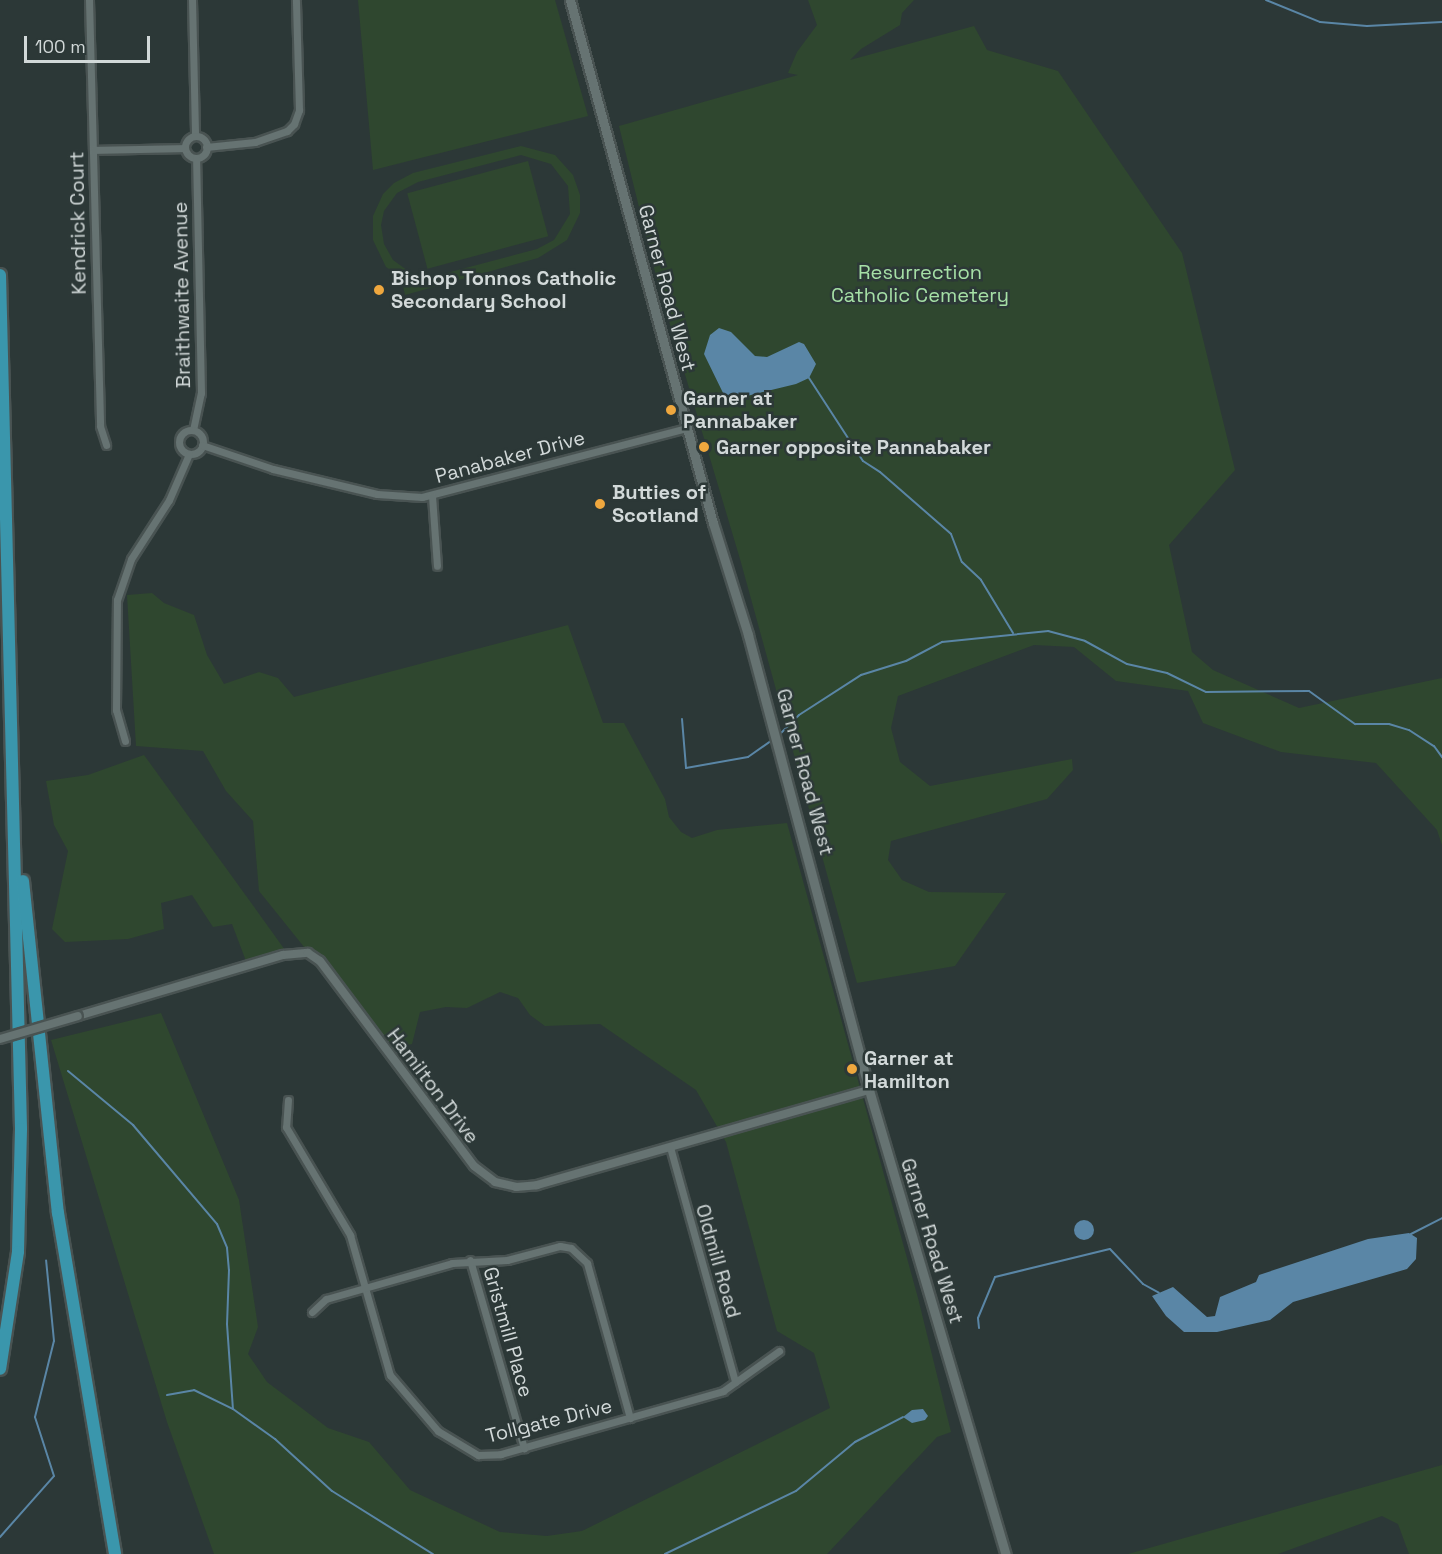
<!DOCTYPE html>
<html>
<head>
<meta charset="utf-8">
<style>
  body { margin:0 }
  #map { position:relative; width:1442px; height:1554px; overflow:hidden; background:#2c3837; font-family:"Space Grotesk",sans-serif }
  div>[style] { position:absolute }
  .green>* { inset:0; background:#2f472f; transform-origin:0 0 }
  .water>* { inset:0; background:#5a86a6 }
  .round { border-radius:50% }
  .stream>* { height:2px; margin:-1px; padding:0 1px; transform-origin:1px; border-radius:1px; background:#5a86a6 }
  .roads { filter:drop-shadow(2px 0 #495352) drop-shadow(-2px 0 #495352) drop-shadow(0 2px #495352) drop-shadow(0 -2px #495352) }
  .minor>* { height:7px; margin:-3.5px; padding:0 3.5px; transform-origin:3.5px; border-radius:3.5px; background:#667372 }
  .minor>.ring { margin:-3.5px; padding:0; box-sizing:content-box; background:none; border:7px solid #667372; border-radius:50% }
  .tertiary>* { height:8px; margin:-4px; padding:0 4px; transform-origin:4px; border-radius:4px; background:#667372 }
  .secondary>* { height:9px; margin:-4.5px; padding:0 4.5px; transform-origin:4.5px; border-radius:4.5px; background:#667372 }
  .motorway>* { height:12px; margin:-6px; padding:0 6px; transform-origin:6px; border-radius:6px; background:#3a96ac }
  .bridges { filter:drop-shadow(2px 0 #495352) drop-shadow(-2px 0 #495352) drop-shadow(0 2px #495352) drop-shadow(0 -2px #495352) }
  .tertiary-bridge>* { height:8px; margin:-4px; padding:0 4px; transform-origin:4px; border-radius:4px; background:#667372 }
  .dots>* { width:16px; height:16px; translate:-50% -50%; box-sizing:border-box; border:3px solid #2c3837; border-radius:50% }
  span { translate:-50% -50%; white-space:nowrap; text-align:center; line-height:1.15; -webkit-text-stroke:5px #2c3837; paint-order:stroke }
  .street-label { font-size:20px; color:#d2d9d9 }
  .park-label { font-size:20px; color:#a6e0a6 }
  .poi-label { font-size:20px; color:#d2d9d9; font-weight:700 }
  .left { translate:0 -50%; text-align:left }
  .scale { position:absolute; left:24px; top:36px; width:126px; height:27px; box-sizing:border-box; border:3px solid #d2d9d9; border-top:0; padding-left:8px; font-size:18px; line-height:21px; white-space:nowrap; color:#d2d9d9; -webkit-text-stroke:4px #2c3837; paint-order:stroke }
</style>
</head>
<body>
<div id="map">
  <div class="green">
    <i style="clip-path:polygon(358px 0,555px 0,588px 116px,373px 170px)"></i>
    <i style="clip-path:polygon(808px 0,914px 0,902px 13px,900px 25px,861px 49px,850px 60px,974px 26px,987px 50px,1058px 71px,1182px 253px,1235px 470px,1169px 545px,1192px 652px,1213px 670px,1299px 708px,1442px 678px,1442px 845px,1437px 830px,1376px 763px,1281px 752px,1203px 723px,1188px 691px,1116px 681px,1074px 647px,1034px 645px,898px 696px,891px 728px,900px 762px,930px 786px,1072px 759px,1073px 770px,1047px 799px,891px 841px,888px 860px,902px 880px,929px 892px,1006px 893px,955px 966px,857px 983px,740px 559px,658px 284px,619px 126px,798px 75px,788px 73px,797px 52px,817px 25px)"></i>
    <i style="clip-path:polygon(evenodd,521px 146px,555px 155px,573px 175px,580px 195px,580px 213px,567px 240px,538px 258px,405px 295px,403px 286px,410px 283px,386px 267px,373px 240px,373px 216px,383px 194px,394px 183px,413px 173px,521px 146px,521px 155px,551px 164px,568px 186px,570px 214px,554px 240px,537px 249px,435px 276px,411px 273px,393px 260px,384px 244px,381px 225px,384px 211px,397px 193px,418px 182px,521px 155px)"></i>
    <i style="left:528px;top:161px;width:78px;height:125px;rotate:75deg"></i>
    <i style="clip-path:polygon(152px 593px,164px 603px,194px 615px,207px 655px,224px 684px,259px 672px,278px 678px,294px 697px,568px 625px,603px 723px,624px 723px,665px 799px,669px 817px,681px 832px,692px 838px,717px 830px,787px 823px,918px 1298px,951px 1432px,937px 1437px,827px 1554px,214px 1554px,167px 1422px,51px 1040px,161px 1013px,239px 1200px,258px 1327px,248px 1354px,267px 1382px,328px 1428px,369px 1442px,410px 1490px,500px 1532px,547px 1536px,582px 1531px,830px 1408px,814px 1353px,777px 1331px,726px 1142px,696px 1090px,600px 1024px,545px 1026px,530px 1015px,518px 998px,500px 992px,467px 1008px,446px 1007px,420px 1012px,412px 1044px,387px 1050px,259px 891px,253px 821px,226px 791px,203px 751px,136px 746px,127px 595px)"></i>
    <i style="clip-path:polygon(144px 755px,257px 911px,285px 950px,246px 961px,232px 924px,213px 927px,192px 895px,161px 903px,164px 929px,128px 939px,65px 942px,52px 929px,68px 851px,54px 825px,46px 781px,88px 775px)"></i>
    <i style="clip-path:polygon(1442px 1465px,1442px 1554px,1409px 1554px,1398px 1524px,1382px 1516px,1278px 1554px,1128px 1554px)"></i>
  </div>
  <div class="water">
    <i style="clip-path:polygon(719px 328px,731px 332px,755px 356px,767px 357px,799px 342px,804px 344px,816px 364px,809px 378px,796px 384px,735px 399px,725px 397px,704px 354px,710px 335px)"></i>
    <i class="round" style="left:1074px;top:1220px;width:20px;height:20px"></i>
    <i style="clip-path:polygon(1409px 1233px,1417px 1238px,1416px 1259px,1407px 1269px,1293px 1302px,1270px 1320px,1217px 1332px,1184px 1332px,1166px 1316px,1152px 1296px,1173px 1287px,1207px 1317px,1215px 1316px,1220px 1297px,1256px 1282px,1259px 1275px,1368px 1239px)"></i>
    <i style="clip-path:polygon(923px 1409px,928px 1416px,925px 1420px,912px 1423px,903px 1417px,912px 1410px)"></i>
  </div>
  <div class="stream">
    <i style="left:1266px;top:0;width:58px;rotate:22.2deg"></i>
    <i style="left:1320px;top:22px;width:47px;rotate:4.9deg"></i>
    <i style="left:1367px;top:26px;width:75px;rotate:-3.1deg"></i>
    <i style="left:809px;top:378px;width:99px;rotate:57deg"></i>
    <i style="left:863px;top:461px;width:20px;rotate:33deg"></i>
    <i style="left:880px;top:472px;width:94px;rotate:41.1deg"></i>
    <i style="left:951px;top:534px;width:30px;rotate:69deg"></i>
    <i style="left:962px;top:562px;width:26px;rotate:43deg"></i>
    <i style="left:981px;top:580px;width:62px;rotate:58.9deg"></i>
    <i style="left:682px;top:719px;width:49px;rotate:85.3deg"></i>
    <i style="left:686px;top:768px;width:63px;rotate:-10.1deg"></i>
    <i style="left:748px;top:757px;width:32px;rotate:-35deg"></i>
    <i style="left:779px;top:735px;width:28px;rotate:-45deg"></i>
    <i style="left:799px;top:715px;width:74px;rotate:-32.8deg"></i>
    <i style="left:861px;top:675px;width:47px;rotate:-17.3deg"></i>
    <i style="left:906px;top:661px;width:41px;rotate:-27.8deg"></i>
    <i style="left:942px;top:642px;width:107px;rotate:-5.9deg"></i>
    <i style="left:1048px;top:631px;width:38px;rotate:15deg"></i>
    <i style="left:1085px;top:641px;width:48px;rotate:28.7deg"></i>
    <i style="left:1127px;top:664px;width:41px;rotate:12.7deg"></i>
    <i style="left:1167px;top:673px;width:43px;rotate:26deg"></i>
    <i style="left:1206px;top:692px;width:103px;rotate:-0.6deg"></i>
    <i style="left:1309px;top:691px;width:57px;rotate:35.7deg"></i>
    <i style="left:1355px;top:724px;width:34px"></i>
    <i style="left:1389px;top:724px;width:21px;rotate:17deg"></i>
    <i style="left:1409px;top:730px;width:30px;rotate:33deg"></i>
    <i style="left:1434px;top:746px;width:14px;rotate:54deg"></i>
    <i style="left:68px;top:1071px;width:85px;rotate:39.7deg"></i>
    <i style="left:133px;top:1125px;width:130px;rotate:49.7deg"></i>
    <i style="left:217px;top:1224px;width:26px;rotate:67deg"></i>
    <i style="left:227px;top:1248px;width:22px;rotate:85deg"></i>
    <i style="left:229px;top:1270px;width:54px;rotate:92.1deg"></i>
    <i style="left:227px;top:1324px;width:85px;rotate:86deg"></i>
    <i style="left:1411px;top:1234px;width:35px;rotate:-27deg"></i>
    <i style="left:979px;top:1328px;width:10px;rotate:-96deg"></i>
    <i style="left:978px;top:1318px;width:44px;rotate:-67.5deg"></i>
    <i style="left:995px;top:1277px;width:118px;rotate:-13.7deg"></i>
    <i style="left:1110px;top:1249px;width:48px;rotate:46.7deg"></i>
    <i style="left:1143px;top:1284px;width:18px;rotate:29deg"></i>
    <i style="left:167px;top:1395px;width:27px;rotate:-10deg"></i>
    <i style="left:194px;top:1390px;width:43px;rotate:26deg"></i>
    <i style="left:233px;top:1409px;width:52px;rotate:35.5deg"></i>
    <i style="left:275px;top:1439px;width:77px;rotate:42.4deg"></i>
    <i style="left:332px;top:1491px;width:119px;rotate:32deg"></i>
    <i style="left:0;top:1537px;width:81px;rotate:-48.5deg"></i>
    <i style="left:54px;top:1476px;width:62px;rotate:-107.9deg"></i>
    <i style="left:35px;top:1417px;width:78px;rotate:-76deg"></i>
    <i style="left:54px;top:1341px;width:81px;rotate:-95.6deg"></i>
    <i style="left:665px;top:1554px;width:145px;rotate:-25.7deg"></i>
    <i style="left:796px;top:1491px;width:77px;rotate:-39.7deg"></i>
    <i style="left:855px;top:1442px;width:54px;rotate:-27.5deg"></i>
  </div>
  <div class="roads">
    <div class="minor">
      <i style="left:89px;top:0;width:426px;rotate:88.5deg"></i>
      <i style="left:100px;top:426px;width:20px;rotate:72deg"></i>
      <i style="left:192px;top:0;width:136px;rotate:88.7deg"></i>
      <i class="ring" style="left:185px;top:136px;width:15px;height:15px"></i>
      <i style="left:206px;top:147px;width:49px;rotate:-5.8deg"></i>
      <i style="left:255px;top:142px;width:34px;rotate:-19deg"></i>
      <i style="left:287px;top:131px;width:10px;rotate:-45deg"></i>
      <i style="left:294px;top:124px;width:15px;rotate:-70deg"></i>
      <i style="left:299px;top:110px;width:110px;rotate:-91.6deg"></i>
      <i style="left:93px;top:150px;width:92px;rotate:-1.2deg"></i>
      <i style="left:193px;top:430px;width:38px;rotate:-78deg"></i>
      <i style="left:201px;top:393px;width:235px;rotate:-91.2deg"></i>
      <i class="ring" style="left:179px;top:430px;width:17px;height:17px"></i>
      <i style="left:202px;top:445px;width:75px;rotate:18.7deg"></i>
      <i style="left:273px;top:469px;width:107px;rotate:13.5deg"></i>
      <i style="left:377px;top:494px;width:45px;rotate:3.8deg"></i>
      <i style="left:422px;top:497px;width:274px;rotate:-14.6deg"></i>
      <i style="left:432px;top:496px;width:70px;rotate:85.9deg"></i>
      <i style="left:125px;top:741px;width:32px;rotate:-106deg"></i>
      <i style="left:116px;top:710px;width:110px;rotate:-89.5deg"></i>
      <i style="left:117px;top:600px;width:43px;rotate:-71.1deg"></i>
      <i style="left:131px;top:559px;width:70px;rotate:-57.2deg"></i>
      <i style="left:169px;top:500px;width:50px;rotate:-66.5deg"></i>
      <i style="left:288px;top:1100px;width:27px;rotate:94deg"></i>
      <i style="left:286px;top:1127px;width:126px;rotate:59.3deg"></i>
      <i style="left:350px;top:1235px;width:146px;rotate:74.1deg"></i>
      <i style="left:390px;top:1375px;width:74px;rotate:49.4deg"></i>
      <i style="left:438px;top:1431px;width:47px;rotate:31deg"></i>
      <i style="left:478px;top:1455px;width:23px;rotate:-2deg"></i>
      <i style="left:501px;top:1454px;width:231px;rotate:-15.8deg"></i>
      <i style="left:723px;top:1391px;width:69px;rotate:-35.5deg"></i>
      <i style="left:670px;top:1147px;width:244px;rotate:74.5deg"></i>
      <i style="left:470px;top:1260px;width:196px;rotate:74deg"></i>
      <i style="left:312px;top:1312px;width:19px;rotate:-43deg"></i>
      <i style="left:326px;top:1299px;width:131px;rotate:-15.9deg"></i>
      <i style="left:452px;top:1263px;width:55px;rotate:-3.1deg"></i>
      <i style="left:507px;top:1260px;width:55px;rotate:-14.8deg"></i>
      <i style="left:560px;top:1246px;width:11px;rotate:10deg"></i>
      <i style="left:571px;top:1248px;width:22px;rotate:43deg"></i>
      <i style="left:587px;top:1263px;width:161px;rotate:74.5deg"></i>
    </div>
    <div class="tertiary">
      <i style="left:78px;top:1016px;width:214px;rotate:-16.6deg"></i>
      <i style="left:283px;top:955px;width:25px;rotate:-5deg"></i>
      <i style="left:308px;top:953px;width:14px;rotate:34deg"></i>
      <i style="left:320px;top:961px;width:256px;rotate:53.1deg"></i>
      <i style="left:474px;top:1166px;width:26px;rotate:37deg"></i>
      <i style="left:495px;top:1182px;width:22px;rotate:13deg"></i>
      <i style="left:516px;top:1187px;width:21px;rotate:-5deg"></i>
      <i style="left:537px;top:1185px;width:345px;rotate:-16deg"></i>
    </div>
    <div class="secondary">
      <i style="left:570px;top:0;width:542px;rotate:74.71deg"></i>
      <i style="left:713px;top:523px;width:117px;rotate:72.6deg"></i>
      <i style="left:748px;top:635px;width:471px;rotate:75.1deg"></i>
      <i style="left:869px;top:1090px;width:484px;rotate:73.6deg"></i>
    </div>
    <div class="motorway">
      <i style="left:0;top:275px;width:854px;rotate:88.59deg"></i>
      <i style="left:21px;top:1129px;width:123px;rotate:91.4deg"></i>
      <i style="left:18px;top:1252px;width:118px;rotate:98.7deg"></i>
      <i style="left:23px;top:881px;width:334px;rotate:84deg"></i>
      <i style="left:58px;top:1213px;width:346px;rotate:80.5deg"></i>
    </div>
  </div>
  <div class="bridges">
    <div class="tertiary-bridge">
      <i style="left:0;top:1039px;width:81px;rotate:-16.4deg"></i>
    </div>
  </div>
  <div class="dots">
    <i style="left:379px;top:290px;background:#efa73e"></i>
    <i style="left:671px;top:410px;background:#efa73e"></i>
    <i style="left:704px;top:447px;background:#efa73e"></i>
    <i style="left:600px;top:504px;background:#efa73e"></i>
    <i style="left:852px;top:1069px;background:#efa73e"></i>
  </div>
  <div class="street-label">
    <span style="left:78px;top:223px;rotate:-91deg">Kendrick Court</span>
    <span style="left:667px;top:288px;rotate:75deg">Garner Road West</span>
    <span style="left:182px;top:295px;rotate:-91deg">Braithwaite Avenue</span>
    <span style="left:510px;top:457px;rotate:-15deg">Panabaker Drive</span>
    <span style="left:805px;top:772px;rotate:75deg">Garner Road West</span>
    <span style="left:433px;top:1086px;rotate:53deg">Hamilton Drive</span>
    <span style="left:932px;top:1241px;rotate:73deg">Garner Road West</span>
    <span style="left:718px;top:1261px;rotate:74deg">Oldmill Road</span>
    <span style="left:508px;top:1332px;rotate:74deg">Gristmill Place</span>
    <span style="left:549px;top:1421px;rotate:-14deg">Tollgate Drive</span>
  </div>
  <div class="park-label">
    <span style="left:920px;top:284px">Resurrection<br>Catholic Cemetery</span>
  </div>
  <div class="poi-label">
    <span class="left" style="left:391px;top:290px">Bishop Tonnos Catholic<br>Secondary School</span>
    <span class="left" style="left:683px;top:410px">Garner at<br>Pannabaker</span>
    <span class="left" style="left:716px;top:447px">Garner opposite Pannabaker</span>
    <span class="left" style="left:612px;top:504px">Butties of<br>Scotland</span>
    <span class="left" style="left:864px;top:1070px">Garner at<br>Hamilton</span>
  </div>
  <div class="scale">100 m</div>
</div>
</body>
</html>
